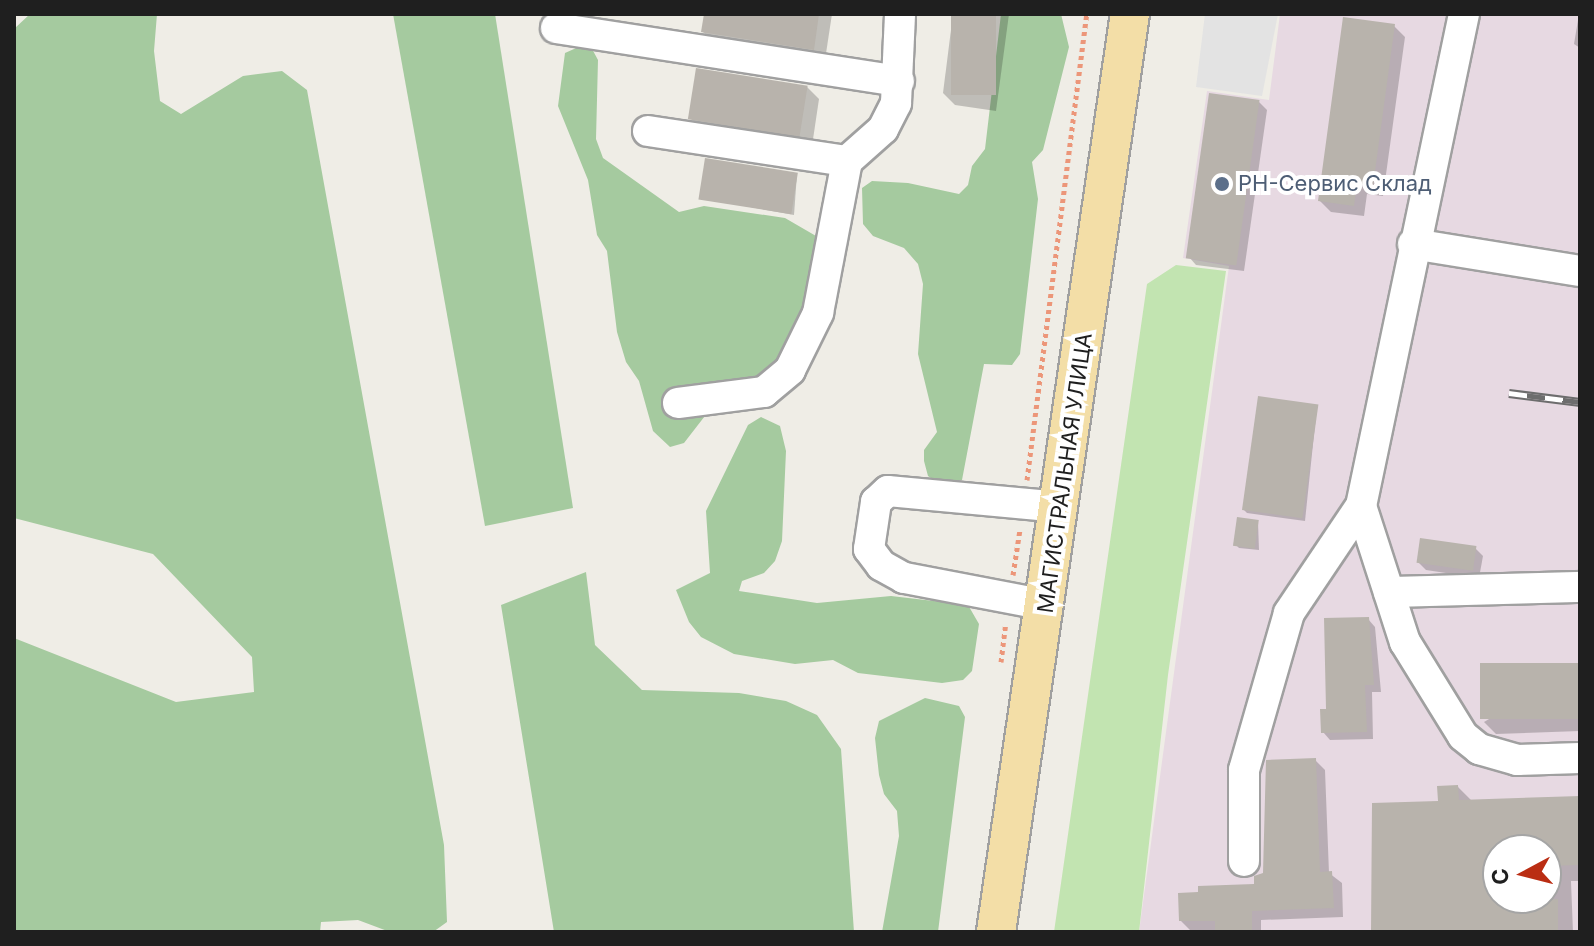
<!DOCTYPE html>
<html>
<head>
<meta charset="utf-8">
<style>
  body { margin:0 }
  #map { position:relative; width:1594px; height:946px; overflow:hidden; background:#efede6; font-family:Inter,sans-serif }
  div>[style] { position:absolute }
  .industrial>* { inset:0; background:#e7d9e2 }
  .grass>* { inset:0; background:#c2e4b1 }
  .forest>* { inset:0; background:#a5ca9f }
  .parking>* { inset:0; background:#e3e3e3 }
  .shadow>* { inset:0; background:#0003 }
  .building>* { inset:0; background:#b8b3ac; transform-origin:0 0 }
  .path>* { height:5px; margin-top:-2.5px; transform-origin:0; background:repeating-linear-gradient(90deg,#ec9679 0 4px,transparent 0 8px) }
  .roads { filter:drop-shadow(2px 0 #a0a0a0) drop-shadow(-2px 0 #a0a0a0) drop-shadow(0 2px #a0a0a0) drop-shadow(0 -2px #a0a0a0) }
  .minor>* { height:30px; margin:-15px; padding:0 15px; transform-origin:15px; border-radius:15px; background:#fff }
  .major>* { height:38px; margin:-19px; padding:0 19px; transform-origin:19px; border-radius:19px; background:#f3dea7 }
  .rail>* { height:9px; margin-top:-4.5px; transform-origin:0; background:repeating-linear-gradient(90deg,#fff 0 18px,#6d6d6d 0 36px); box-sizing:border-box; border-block:2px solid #6d6d6d }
  .dots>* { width:22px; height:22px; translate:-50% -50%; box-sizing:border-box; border:4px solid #fff; border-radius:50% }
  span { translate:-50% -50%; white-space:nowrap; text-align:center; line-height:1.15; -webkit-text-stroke:8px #fff; paint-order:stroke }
  .service-label { font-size:22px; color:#4e5e75 }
  .left { translate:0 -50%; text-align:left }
  .street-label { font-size:22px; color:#1f1f1f }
  .frame { position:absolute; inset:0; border:16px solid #1f1f1f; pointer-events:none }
  .north { position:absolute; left:1482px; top:834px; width:80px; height:80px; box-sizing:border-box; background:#fff; border:2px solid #a5a5a5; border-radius:50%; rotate:263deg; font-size:22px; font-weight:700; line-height:32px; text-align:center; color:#1f1f1f }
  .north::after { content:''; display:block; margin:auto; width:28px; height:36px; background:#ba2d13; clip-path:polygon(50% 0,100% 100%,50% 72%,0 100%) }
</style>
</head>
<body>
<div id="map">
  <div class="industrial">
    <i style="clip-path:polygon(evenodd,1280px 14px,1580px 14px,1580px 932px,1139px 932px,1229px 266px,1183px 258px,1207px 91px,1269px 100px,1280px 14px,1498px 850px,1546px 850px,1546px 898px,1498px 898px,1498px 850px)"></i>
  </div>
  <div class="grass">
    <i style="clip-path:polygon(1176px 265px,1226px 271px,1168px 675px,1139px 932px,1054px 932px,1147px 284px)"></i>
  </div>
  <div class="forest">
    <i style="clip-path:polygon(30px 14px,157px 14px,154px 51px,160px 101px,181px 114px,243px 76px,282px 71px,307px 90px,444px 845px,447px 922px,433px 932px,390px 932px,358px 920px,321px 922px,320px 932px,14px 932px,14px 638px,176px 702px,254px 692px,252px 657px,153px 554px,14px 518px,14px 29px)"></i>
    <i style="clip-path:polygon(393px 14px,495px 14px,573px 508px,485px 526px)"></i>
    <i style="clip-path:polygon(1001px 14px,1061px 14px,1069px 47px,1043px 150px,1032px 162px,1038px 199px,1020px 354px,1012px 365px,984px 364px,962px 480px,938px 483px,928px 476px,924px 461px,924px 450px,937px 432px,918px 354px,923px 284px,918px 264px,904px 248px,873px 236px,863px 224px,862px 188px,872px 181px,908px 183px,959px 194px,968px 185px,972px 166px,985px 149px)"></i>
    <i style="clip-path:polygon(583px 45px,591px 47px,598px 60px,596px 139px,603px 158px,679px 212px,704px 206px,785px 218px,816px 236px,820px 254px,815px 297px,787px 362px,708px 412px,684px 443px,670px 447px,653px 431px,639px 381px,626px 362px,617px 332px,607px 251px,597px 235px,588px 180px,558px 106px,565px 53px)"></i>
    <i style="clip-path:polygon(761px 417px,780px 426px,786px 451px,782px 541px,775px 561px,764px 573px,742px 581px,739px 591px,817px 603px,891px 596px,968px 605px,979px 624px,972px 671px,963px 680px,942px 683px,858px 673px,833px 660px,795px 664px,734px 654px,701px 637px,689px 622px,676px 590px,710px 573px,706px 511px,748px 425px)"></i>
    <i style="clip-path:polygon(586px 572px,595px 645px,642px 690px,739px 693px,786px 701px,817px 715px,841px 749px,854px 932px,554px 932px,501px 605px)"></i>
    <i style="clip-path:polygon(925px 698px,959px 706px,965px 717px,938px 932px,882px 932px,899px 836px,897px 811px,884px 794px,879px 775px,875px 738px,879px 721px)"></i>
  </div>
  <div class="parking">
    <i style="clip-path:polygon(1205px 14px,1278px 14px,1262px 96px,1196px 87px)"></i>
  </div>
  <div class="shadow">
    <i style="clip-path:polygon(706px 14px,832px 14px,825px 60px,715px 43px,703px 32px)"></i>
    <i style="clip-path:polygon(953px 14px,1009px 14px,996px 111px,955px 105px,943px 93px)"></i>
    <i style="clip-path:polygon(1579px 14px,1580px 14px,1580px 48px,1574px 44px)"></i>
    <i style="clip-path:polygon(1394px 26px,1405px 37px,1383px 196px,1367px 194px,1364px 216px,1331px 212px,1320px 201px)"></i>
    <i style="clip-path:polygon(807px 87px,819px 99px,812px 146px,702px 130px,691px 118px)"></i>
    <i style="clip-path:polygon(1259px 102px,1267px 110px,1244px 271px,1196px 265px,1189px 257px)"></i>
    <i style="clip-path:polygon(797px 174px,794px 215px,700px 198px)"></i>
    <i style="clip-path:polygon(1317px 406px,1305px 521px,1247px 513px,1244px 510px)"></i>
    <i style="clip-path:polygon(1258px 522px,1259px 550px,1239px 548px,1236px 545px)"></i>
    <i style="clip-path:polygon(1475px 548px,1483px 556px,1479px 578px,1426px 570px,1419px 563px)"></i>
    <i style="clip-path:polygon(1368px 619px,1375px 627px,1381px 692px,1372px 692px,1373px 739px,1330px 740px,1323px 732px,1328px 711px)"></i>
    <i style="clip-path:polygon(1580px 665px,1580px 731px,1496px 734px,1484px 722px)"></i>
    <i style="clip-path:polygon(1315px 760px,1325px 770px,1329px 873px,1342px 883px,1343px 917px,1261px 920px,1261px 932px,1191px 931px,1181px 921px,1256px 886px,1265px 875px)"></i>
    <i style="clip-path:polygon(evenodd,1458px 787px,1473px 802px,1580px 798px,1580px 881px,1571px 881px,1573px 932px,1374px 932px,1440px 803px,1458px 787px,1498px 850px,1546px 850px,1546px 898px,1498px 898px,1498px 850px)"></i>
  </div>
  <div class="building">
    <i style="clip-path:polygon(704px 14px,819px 14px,814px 50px,701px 32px)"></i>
    <i style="left:951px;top:14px;width:45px;height:81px"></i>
    <i style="clip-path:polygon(1343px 17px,1395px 24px,1373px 186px,1357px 184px,1354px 206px,1318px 201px)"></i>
    <i style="left:696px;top:68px;width:113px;height:52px;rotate:9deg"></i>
    <i style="left:1209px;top:93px;width:51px;height:167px;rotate:8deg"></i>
    <i style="left:705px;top:158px;width:94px;height:42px;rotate:9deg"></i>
    <i style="left:1258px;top:396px;width:61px;height:115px;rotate:8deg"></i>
    <i style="left:1237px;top:517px;width:22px;height:29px;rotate:8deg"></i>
    <i style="left:1420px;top:538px;width:57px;height:25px;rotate:8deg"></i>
    <i style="clip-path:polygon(1369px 617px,1374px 685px,1365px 685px,1367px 732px,1321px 733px,1320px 709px,1326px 709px,1324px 618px)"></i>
    <i style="left:1580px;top:663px;width:56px;height:100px;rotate:90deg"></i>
    <i style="clip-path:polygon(1316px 758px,1320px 872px,1332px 871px,1334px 908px,1252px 911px,1252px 930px,1215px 931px,1215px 921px,1179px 921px,1178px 893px,1198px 892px,1198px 886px,1254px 884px,1254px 876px,1263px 873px,1266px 760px)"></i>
    <i style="clip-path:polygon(1458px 785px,1459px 800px,1580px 796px,1580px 865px,1546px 866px,1546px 850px,1498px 850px,1498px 901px,1558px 899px,1558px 932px,1371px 932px,1372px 803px,1438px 801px,1437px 786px)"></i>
  </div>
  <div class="path">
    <i style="left:1027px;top:480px;width:470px;rotate:-82.7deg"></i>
    <i style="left:1013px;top:575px;width:47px;rotate:-81.3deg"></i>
    <i style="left:1001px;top:662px;width:38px;rotate:-83deg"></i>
  </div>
  <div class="roads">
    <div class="minor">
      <i style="left:1464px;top:14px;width:503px;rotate:101.82deg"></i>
      <i style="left:1361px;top:506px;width:143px;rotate:72.1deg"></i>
      <i style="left:1405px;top:642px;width:110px;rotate:58.3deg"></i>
      <i style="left:1463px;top:736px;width:21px;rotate:39deg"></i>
      <i style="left:1479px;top:749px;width:40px;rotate:16deg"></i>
      <i style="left:1517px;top:760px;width:63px;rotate:-1.8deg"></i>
      <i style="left:556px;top:28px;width:347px;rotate:8.8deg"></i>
      <i style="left:648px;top:131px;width:201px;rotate:8.6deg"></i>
      <i style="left:847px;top:161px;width:48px;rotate:-41.6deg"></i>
      <i style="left:883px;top:129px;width:29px;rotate:-63deg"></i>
      <i style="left:896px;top:103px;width:89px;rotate:-87.4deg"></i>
      <i style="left:1413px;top:244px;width:169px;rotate:9.2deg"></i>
      <i style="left:678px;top:403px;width:87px;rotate:-7.3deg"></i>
      <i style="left:764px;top:392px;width:34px;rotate:-40deg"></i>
      <i style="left:790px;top:370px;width:64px;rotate:-63.8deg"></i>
      <i style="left:818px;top:313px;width:155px;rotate:-79.2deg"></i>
      <i style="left:1389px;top:592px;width:191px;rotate:-1.5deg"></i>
      <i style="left:1046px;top:605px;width:145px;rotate:-169.2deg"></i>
      <i style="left:904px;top:578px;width:26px;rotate:-151deg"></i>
      <i style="left:881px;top:565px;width:20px;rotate:-127deg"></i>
      <i style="left:869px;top:549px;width:48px;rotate:-81.5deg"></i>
      <i style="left:876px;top:502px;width:16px;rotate:-43deg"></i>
      <i style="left:888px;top:491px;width:173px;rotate:5.3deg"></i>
      <i style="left:1244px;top:861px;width:91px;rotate:-90deg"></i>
      <i style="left:1244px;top:770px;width:163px;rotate:-74deg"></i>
      <i style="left:1289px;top:613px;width:129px;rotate:-56.1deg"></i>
    </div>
    <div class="major">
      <i style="left:996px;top:932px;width:928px;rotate:-81.7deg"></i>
    </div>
  </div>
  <div class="rail">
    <i style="left:1509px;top:393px;width:72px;rotate:7.2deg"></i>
  </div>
  <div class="dots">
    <i style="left:1222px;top:184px;background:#5c6f8a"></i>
  </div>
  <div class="service-label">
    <span class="left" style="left:1238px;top:184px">РН-Сервис Cклад</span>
  </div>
  <div class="street-label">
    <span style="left:1065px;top:473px;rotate:-82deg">МАГИСТРАЛЬНАЯ УЛИЦА</span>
  </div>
  <div class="frame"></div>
  <div class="north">С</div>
</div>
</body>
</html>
